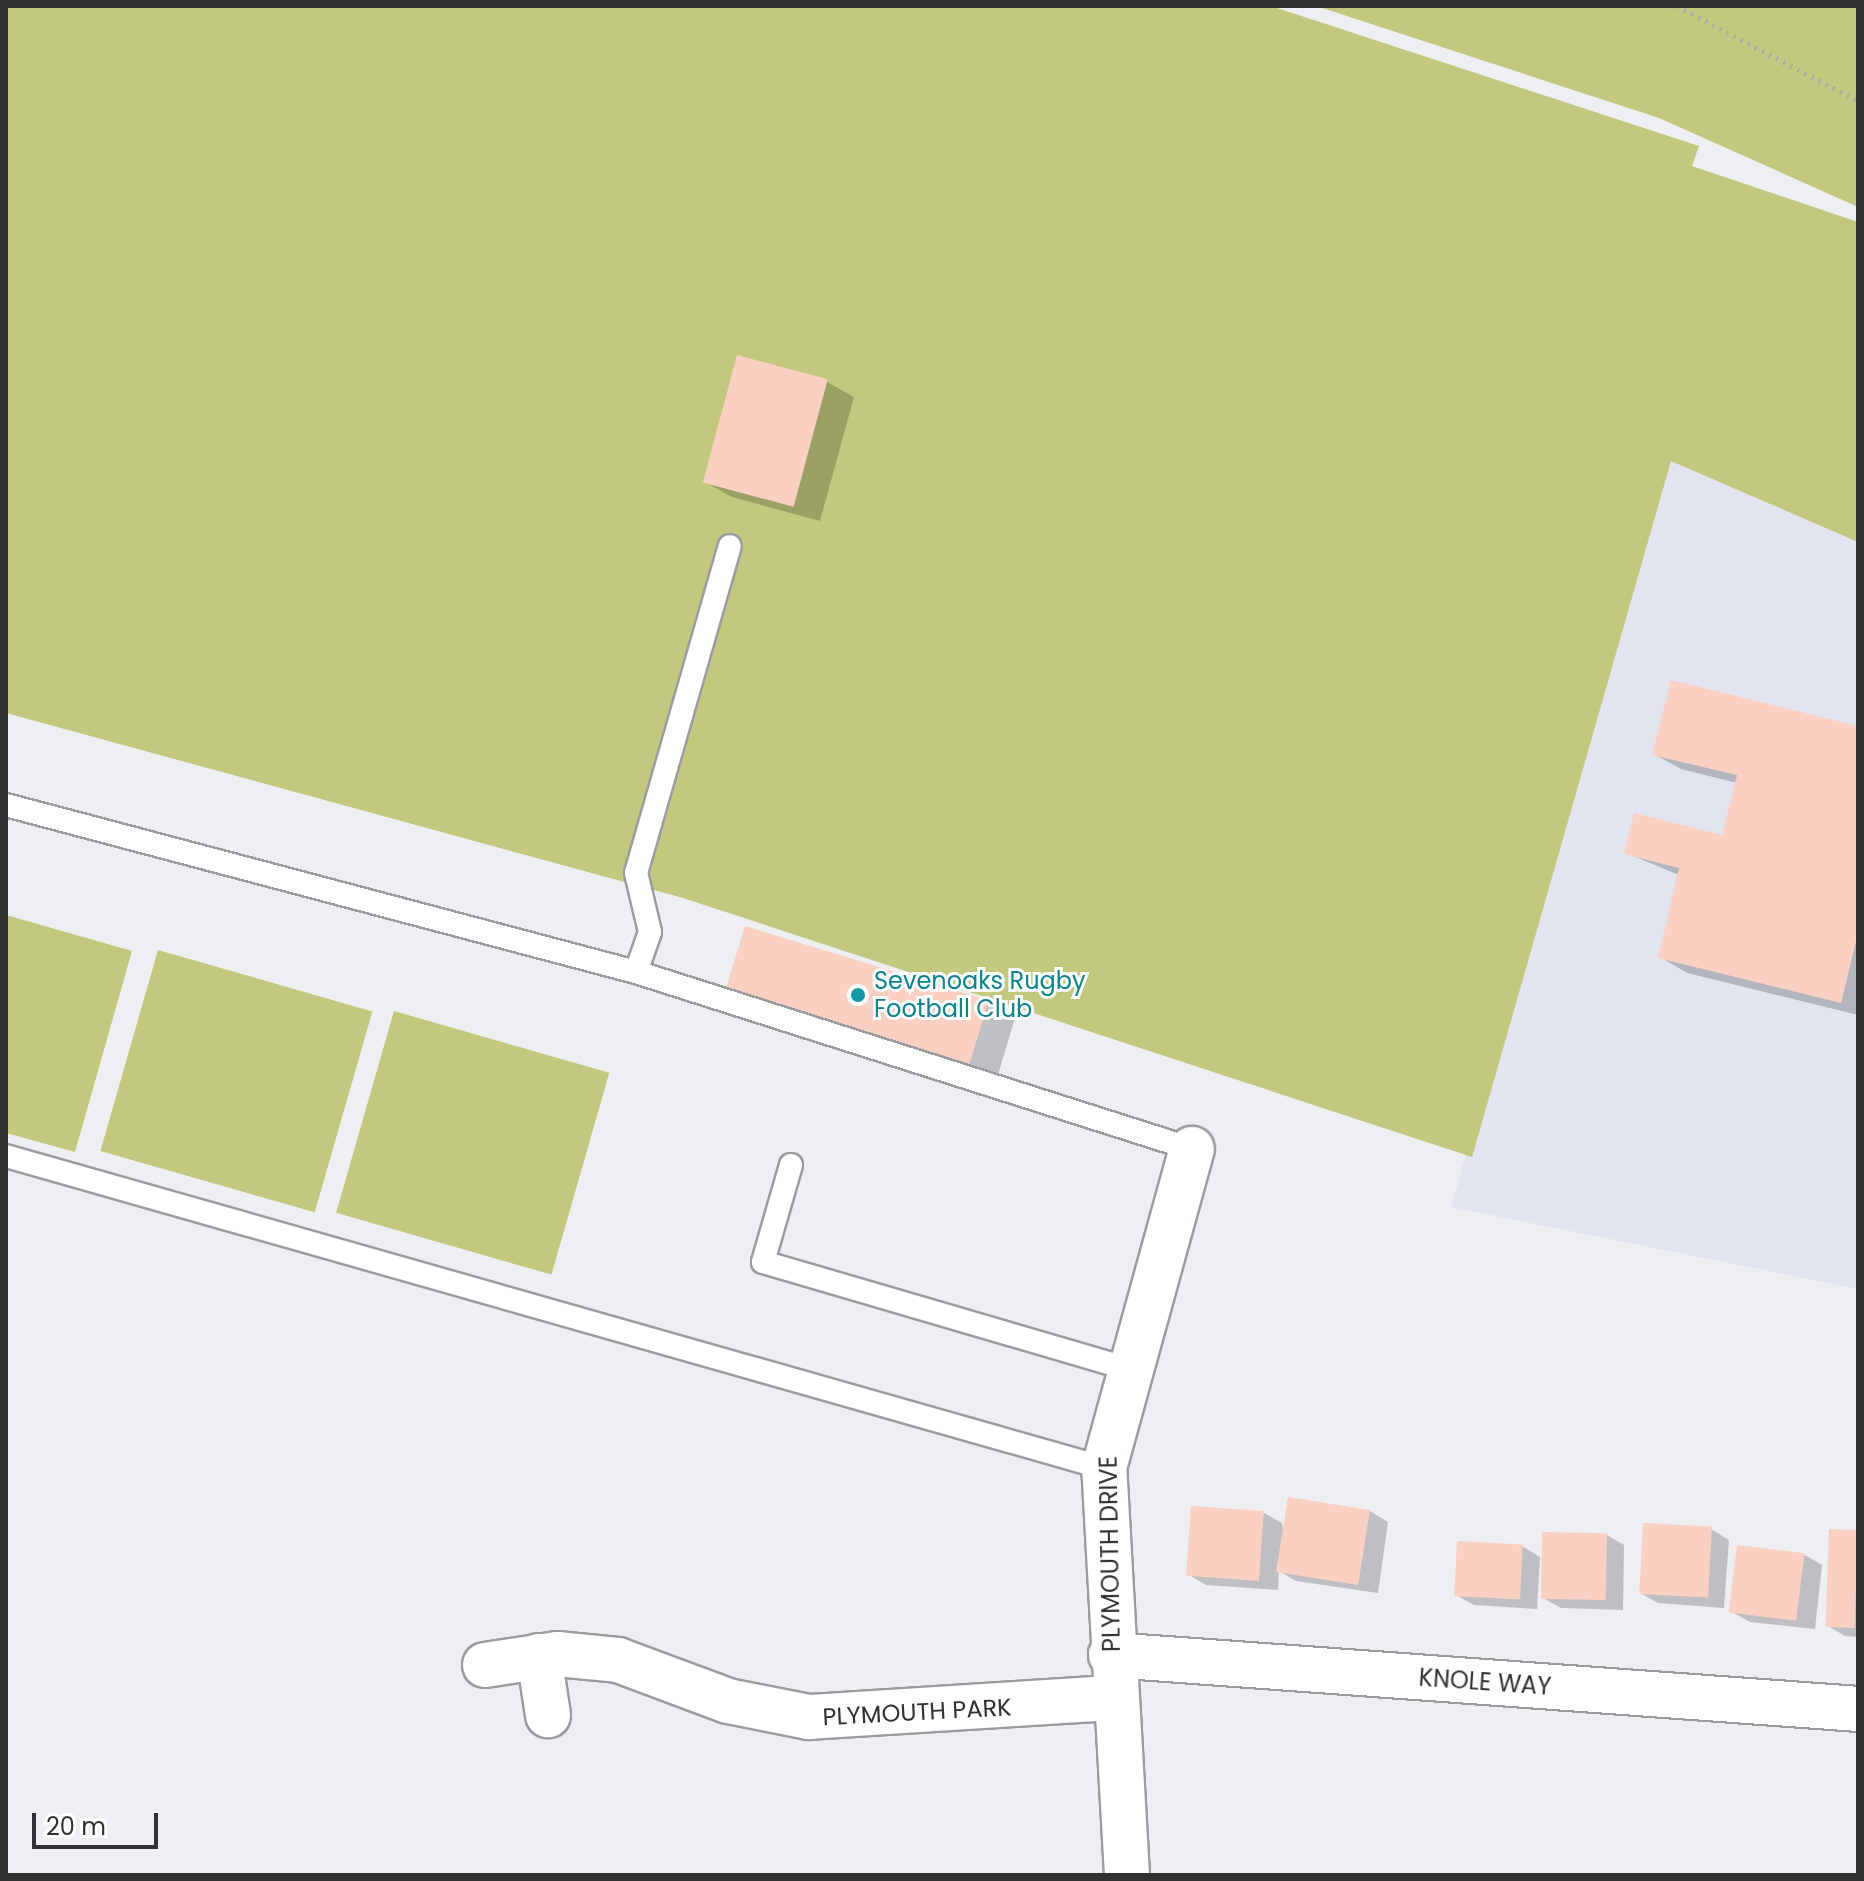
<!DOCTYPE html>
<html>
<head>
<meta charset="utf-8">
<style>
  body { margin:0 }
  #map { position:relative; width:1864px; height:1881px; overflow:hidden; background:#eeeff3; font-family:Poppins,sans-serif }
  div>[style] { position:absolute }
  .built>* { inset:0; background:#e2e4ef }
  .green>* { inset:0; background:#c2c97e; transform-origin:0 0 }
  .shadow>* { inset:0; background:#0003 }
  .building>* { inset:0; background:#f9d0c1; transform-origin:0 0 }
  .path>* { height:5px; margin-top:-2.5px; transform-origin:0; background:repeating-linear-gradient(90deg,#a9aaad 0 2px,transparent 0 8px) }
  .roads { filter:drop-shadow(2px 0 #9b9ca0) drop-shadow(-2px 0 #9b9ca0) drop-shadow(0 2px #9b9ca0) drop-shadow(0 -2px #9b9ca0) }
  .service>* { height:22px; margin:-11px; padding:0 11px; transform-origin:11px; border-radius:11px; background:#fff }
  .minor>* { height:44px; margin:-22px; padding:0 22px; transform-origin:22px; border-radius:22px; background:#fff }
  .dots>* { width:22px; height:22px; translate:-50% -50%; box-sizing:border-box; border:4px solid #fff; border-radius:50% }
  span { translate:-50% -50%; white-space:nowrap; text-align:center; line-height:1.15; -webkit-text-stroke:6px #fff; paint-order:stroke }
  .culture-label { font-size:24px; color:#0d838f }
  .left { translate:0 -50%; text-align:left }
  .street-label { font-size:24px; color:#303132 }
  .frame { position:absolute; inset:0; border:8px solid #303132; pointer-events:none }
  .scale { position:absolute; left:32px; top:1813px; width:126px; height:36px; box-sizing:border-box; border:4px solid #303132; border-top:0; padding-left:10px; font-size:24px; line-height:28px; white-space:nowrap; color:#303132; -webkit-text-stroke:6px #fff; paint-order:stroke }
</style>
</head>
<body>
<div id="map">
  <div class="built">
    <i style="clip-path:polygon(1858px 222px,1858px 1289px,1451px 1207px,1667px 461px)"></i>
  </div>
  <div class="green">
    <i style="clip-path:polygon(6px 6px,1271px 6px,1699px 146px,1692px 166px,1858px 222px,1858px 542px,1671px 461px,1472px 1157px,683px 898px,6px 713px)"></i>
    <i style="clip-path:polygon(1316px 6px,1858px 6px,1858px 207px,1659px 118px)"></i>
    <i style="clip-path:polygon(6px 915px,132px 951px,75px 1152px,6px 1133px)"></i>
    <i style="left:158px;top:950px;width:223px;height:209px;rotate:16deg"></i>
    <i style="left:394px;top:1011px;width:224px;height:210px;rotate:16deg"></i>
  </div>
  <div class="shadow">
    <i style="clip-path:polygon(827px 382px,854px 397px,820px 521px,732px 497px,705px 482px)"></i>
    <i style="clip-path:polygon(1858px 728px,1858px 1015px,1687px 973px,1660px 957px,1679px 875px,1626px 853px,1723px 837px,1737px 783px,1681px 769px,1654px 754px)"></i>
    <i style="clip-path:polygon(728px 988px,988px 1003px,1015px 1018px,997px 1078px,755px 1003px)"></i>
    <i style="clip-path:polygon(1289px 1500px,1370px 1511px,1388px 1522px,1378px 1593px,1296px 1581px,1279px 1571px,1278px 1590px,1206px 1585px,1189px 1575px,1264px 1513px,1282px 1523px,1284px 1537px)"></i>
    <i style="clip-path:polygon(1711px 1529px,1729px 1540px,1724px 1608px,1658px 1603px,1640px 1593px)"></i>
    <i style="clip-path:polygon(1858px 1532px,1858px 1637px,1845px 1636px,1828px 1626px)"></i>
    <i style="clip-path:polygon(1607px 1535px,1624px 1545px,1623px 1610px,1561px 1608px,1543px 1598px)"></i>
    <i style="clip-path:polygon(1522px 1546px,1540px 1557px,1537px 1609px,1474px 1605px,1456px 1595px)"></i>
    <i style="clip-path:polygon(1805px 1555px,1822px 1565px,1815px 1629px,1750px 1622px,1732px 1612px)"></i>
  </div>
  <div class="building">
    <i style="left:737px;top:355px;width:94px;height:132px;rotate:15deg"></i>
    <i style="clip-path:polygon(1671px 680px,1858px 726px,1858px 933px,1841px 1003px,1658px 958px,1679px 868px,1624px 854px,1634px 813px,1722px 835px,1737px 775px,1652px 755px)"></i>
    <i style="left:745px;top:926px;width:255px;height:66px;rotate:17deg"></i>
    <i style="left:1288px;top:1497px;width:83px;height:76px;rotate:9deg"></i>
    <i style="left:1191px;top:1506px;width:73px;height:70px;rotate:4deg"></i>
    <i style="left:1643px;top:1523px;width:69px;height:71px;rotate:3deg"></i>
    <i style="left:1829px;top:1529px;width:29px;height:98px;rotate:2deg"></i>
    <i style="left:1542px;top:1532px;width:65px;height:67px;rotate:1deg"></i>
    <i style="left:1457px;top:1541px;width:66px;height:55px;rotate:3deg"></i>
    <i style="left:1737px;top:1545px;width:68px;height:68px;rotate:7deg"></i>
  </div>
  <div class="path">
    <i style="left:1677px;top:6px;width:204px;rotate:27.7deg"></i>
  </div>
  <div class="roads">
    <div class="service">
      <i style="left:6px;top:805px;width:652px;rotate:14.85deg"></i>
      <i style="left:636px;top:972px;width:583px;rotate:17.66deg"></i>
      <i style="left:636px;top:972px;width:42px;rotate:-70.7deg"></i>
      <i style="left:650px;top:932px;width:61px;rotate:-103.3deg"></i>
      <i style="left:636px;top:873px;width:340px;rotate:-74deg"></i>
      <i style="left:6px;top:1156px;width:1141px;rotate:15.86deg"></i>
      <i style="left:791px;top:1165px;width:101px;rotate:106.1deg"></i>
      <i style="left:763px;top:1262px;width:378px;rotate:16.3deg"></i>
    </div>
    <div class="minor">
      <i style="left:1111px;top:1655px;width:749px;rotate:4.13deg"></i>
      <i style="left:539px;top:1656px;width:60px;rotate:81.3deg"></i>
      <i style="left:485px;top:1665px;width:73px;rotate:-8.7deg"></i>
      <i style="left:557px;top:1654px;width:61px;rotate:5.6deg"></i>
      <i style="left:618px;top:1660px;width:117px;rotate:20.4deg"></i>
      <i style="left:728px;top:1701px;width:83px;rotate:11.2deg"></i>
      <i style="left:809px;top:1717px;width:304px;rotate:-3.6deg"></i>
      <i style="left:1127px;top:1875px;width:408px;rotate:-93.2deg"></i>
      <i style="left:1104px;top:1468px;width:331px;rotate:-74.6deg"></i>
    </div>
  </div>
  <div class="dots">
    <i style="left:858px;top:995px;background:#0f9aa8"></i>
  </div>
  <div class="culture-label">
    <span class="left" style="left:874px;top:995px">Sevenoaks Rugby<br>Football Club</span>
  </div>
  <div class="street-label">
    <span style="left:1110px;top:1554px;rotate:-91deg">PLYMOUTH DRIVE</span>
    <span style="left:1485px;top:1682px;rotate:4deg">KNOLE WAY</span>
    <span style="left:917px;top:1712px;rotate:-3deg">PLYMOUTH PARK</span>
  </div>
  <div class="frame"></div>
  <div class="scale">20 m</div>
</div>
</body>
</html>
